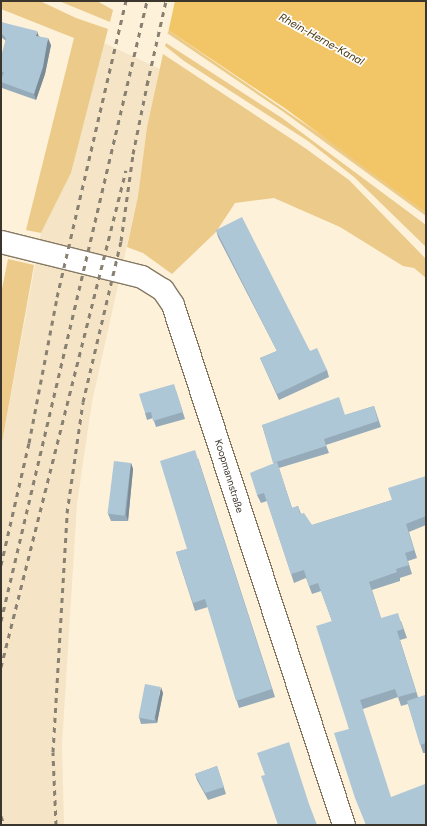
<!DOCTYPE html>
<html>
<head>
<meta charset="utf-8">
<style>
  body { margin:0 }
  #map { position:relative; width:427px; height:826px; overflow:hidden; background:#fdf1d9; font-family:Figtree,sans-serif }
  div>[style] { position:absolute }
  .built>* { inset:0; background:#f5e5c6 }
  .green>* { inset:0; background:#ebca8a }
  .water>* { inset:0; background:#f2c567 }
  .pier>* { inset:0; background:#fdf1d9 }
  .roads { filter:drop-shadow(1px 0 #857964) drop-shadow(-1px 0 #857964) drop-shadow(0 1px #857964) drop-shadow(0 -1px #857964) }
  .secondary>* { height:22px; margin:-11px; padding:0 11px; transform-origin:11px; border-radius:11px; background:#fff }
  .rail>* { height:3px; margin-top:-1.5px; transform-origin:0; background:repeating-linear-gradient(90deg,#888071 0 5px,transparent 0 10px) }
  .wall>* { inset:0; background:#96abb9 }
  .shaded-wall>* { inset:0; background:#7a8b96 }
  .building>* { inset:0; background:#aec7d7; transform-origin:0 0 }
  span { translate:-50% -50%; white-space:nowrap; text-align:center; line-height:1.15; -webkit-text-stroke:3.5px #fff; paint-order:stroke }
  .street-label { font-size:10px; color:#3b362d }
  .water-label { font-size:11px; color:#45330a; font-style:italic }
  .frame { position:absolute; inset:0; border:2px solid #3b362d; pointer-events:none }
</style>
</head>
<body>
<div id="map">
  <div class="built">
    <i style="clip-path:polygon(104px 43px,160px 69px,147px 127px,138px 196px,92px 402px,77px 504px,62px 745px,64px 825px,1px 825px,1px 448px,41px 233px,71px 173px)"></i>
  </div>
  <div class="green">
    <i style="clip-path:polygon(1px 1px,40px 1px,76px 18px,108px 29px,71px 173px,41px 233px,26px 230px,74px 38px,1px 9px)"></i>
    <i style="clip-path:polygon(59px 1px,97px 1px,113px 10px,110px 22px)"></i>
    <i style="clip-path:polygon(168px 30px,343px 150px,426px 213px,426px 216px,285px 113px,167px 33px)"></i>
    <i style="clip-path:polygon(166px 43px,282px 118px,426px 225px,426px 247px,354px 177px,308px 141px,184px 61px,165px 46px)"></i>
    <i style="clip-path:polygon(163px 54px,305px 148px,349px 180px,426px 259px,426px 278px,414px 268px,403px 266px,340px 227px,274px 198px,235px 203px,216px 232px,172px 274px,143px 253px,127px 247px,138px 196px,147px 127px)"></i>
    <i style="clip-path:polygon(8px 259px,34px 265px,1px 448px,1px 294px)"></i>
  </div>
  <div class="water">
    <i style="clip-path:polygon(118px 1px,426px 1px,426px 213px,286px 109px,168px 30px)"></i>
  </div>
  <div class="pier">
    <i style="clip-path:polygon(116px 1px,175px 1px,168px 33px,117px 3px)"></i>
  </div>
  <div class="roads">
    <div class="secondary">
      <i style="left:1px;top:242px;width:145px;rotate:13.9deg"></i>
      <i style="left:142px;top:277px;width:25px;rotate:32deg"></i>
      <i style="left:163px;top:290px;width:18px;rotate:56deg"></i>
      <i style="left:173px;top:305px;width:547px;rotate:71.8deg"></i>
    </div>
  </div>
  <div class="rail">
    <i style="left:147px;top:85px;width:86px;rotate:-77.3deg"></i>
    <i style="left:1px;top:565px;width:125px;rotate:-77.1deg"></i>
    <i style="left:29px;top:443px;width:149px;rotate:-79.1deg"></i>
    <i style="left:57px;top:297px;width:304px;rotate:-76.9deg"></i>
    <i style="left:1px;top:621px;width:637px;rotate:-76.75deg"></i>
    <i style="left:1px;top:667px;width:512px;rotate:-75.88deg"></i>
    <i style="left:1px;top:816px;width:9px;rotate:72deg"></i>
    <i style="left:56px;top:825px;width:73px;rotate:-92.4deg"></i>
    <i style="left:53px;top:752px;width:239px;rotate:-86.6deg"></i>
    <i style="left:67px;top:513px;width:112px;rotate:-81.8deg"></i>
    <i style="left:83px;top:402px;width:165px;rotate:-76.7deg"></i>
    <i style="left:121px;top:241px;width:88px;rotate:-82.1deg"></i>
    <i style="left:133px;top:154px;width:76px;rotate:-78.5deg"></i>
  </div>
  <div class="wall">
    <i style="clip-path:polygon(1px 22px,39px 36px,51px 45px,45px 74px,36px 100px,2px 88px,1px 84px,1px 80px,2px 78px,1px 77px,1px 57px,6px 41px,1px 37px)"></i>
    <i style="clip-path:polygon(216px 230px,310px 351px,327px 370px,329px 377px,279px 400px,260px 358px,277px 351px,218px 237px)"></i>
    <i style="clip-path:polygon(176px 391px,185px 419px,156px 427px,153px 418px,147px 420px,145px 413px)"></i>
    <i style="clip-path:polygon(374px 406px,381px 427px,326px 445px,329px 453px,279px 468px,292px 508px,298px 506px,301px 514px,312px 525px,392px 500px,426px 476px,426px 525px,409px 532px,417px 558px,408px 561px,412px 574px,400px 578px,400px 581px,372px 590px,381px 618px,401px 621px,407px 638px,400px 640px,418px 697px,426px 698px,426px 753px,423px 753px,408px 704px,401px 706px,398px 697px,363px 709px,366px 825px,349px 729px,332px 621px,321px 591px,312px 594px,306px 578px,294px 583px,267px 501px,261px 503px,257px 495px,274px 464px,262px 425px,345px 415px)"></i>
    <i style="clip-path:polygon(198px 458px,275px 697px,239px 708px,208px 607px,195px 611px,176px 552px,187px 549px)"></i>
    <i style="clip-path:polygon(131px 463px,133px 469px,128px 521px,111px 521px,108px 514px)"></i>
    <i style="clip-path:polygon(163px 693px,157px 723px,141px 724px,139px 717px)"></i>
    <i style="clip-path:polygon(217px 766px,226px 794px,208px 800px,197px 780px,195px 774px)"></i>
  </div>
  <div class="shaded-wall">
    <i style="clip-path:polygon(37px 31px,39px 37px,36px 36px)"></i>
    <i style="clip-path:polygon(48px 38px,51px 45px,45px 74px,36px 100px,34px 94px)"></i>
    <i style="clip-path:polygon(131px 463px,133px 469px,128px 521px,126px 515px)"></i>
    <i style="clip-path:polygon(161px 687px,163px 693px,157px 723px,155px 717px)"></i>
  </div>
  <div class="building">
    <i style="clip-path:polygon(1px 22px,37px 31px,36px 36px,48px 38px,43px 67px,34px 94px,1px 82px,1px 80px,4px 72px,1px 72px,1px 57px,6px 38px,1px 33px)"></i>
    <i style="clip-path:polygon(242px 217px,310px 351px,317px 348px,327px 370px,277px 394px,260px 358px,277px 351px,216px 230px)"></i>
    <i style="clip-path:polygon(174px 384px,183px 412px,153px 421px,151px 412px,145px 413px,139px 394px)"></i>
    <i style="clip-path:polygon(339px 397px,345px 415px,374px 406px,378px 421px,324px 439px,326px 446px,273px 463px,262px 425px)"></i>
    <i style="clip-path:polygon(195px 450px,272px 689px,236px 701px,205px 599px,193px 603px,176px 552px,187px 549px,160px 461px)"></i>
    <i style="left:114px;top:461px;width:17px;height:53px;rotate:7deg"></i>
    <i style="clip-path:polygon(277px 462px,292px 508px,298px 506px,300px 514px,304px 513px,312px 525px,392px 500px,388px 488px,426px 476px,426px 516px,406px 524px,414px 550px,405px 553px,409px 565px,396px 569px,397px 572px,369px 582px,381px 618px,398px 613px,403px 629px,397px 631px,416px 692px,398px 697px,395px 689px,360px 700px,391px 797px,425px 784px,426px 786px,426px 825px,366px 825px,355px 798px,334px 733px,349px 729px,316px 626px,332px 621px,318px 583px,309px 586px,304px 570px,291px 574px,264px 493px,257px 495px,250px 473px)"></i>
    <i style="left:145px;top:684px;width:16px;height:34px;rotate:11deg"></i>
    <i style="clip-path:polygon(425px 695px,426px 699px,426px 743px,420px 745px,407px 701px)"></i>
    <i style="clip-path:polygon(289px 742px,309px 804px,317px 825px,278px 825px,261px 776px,265px 775px,257px 753px)"></i>
    <i style="clip-path:polygon(217px 766px,224px 787px,205px 793px,195px 774px)"></i>
  </div>
  <div class="street-label">
    <span style="left:229px;top:476px;rotate:73deg">Koopmannstraße</span>
  </div>
  <div class="water-label">
    <span style="left:321px;top:40px;rotate:29deg">Rhein-Herne-Kanal</span>
  </div>
  <div class="frame"></div>
</div>
</body>
</html>
